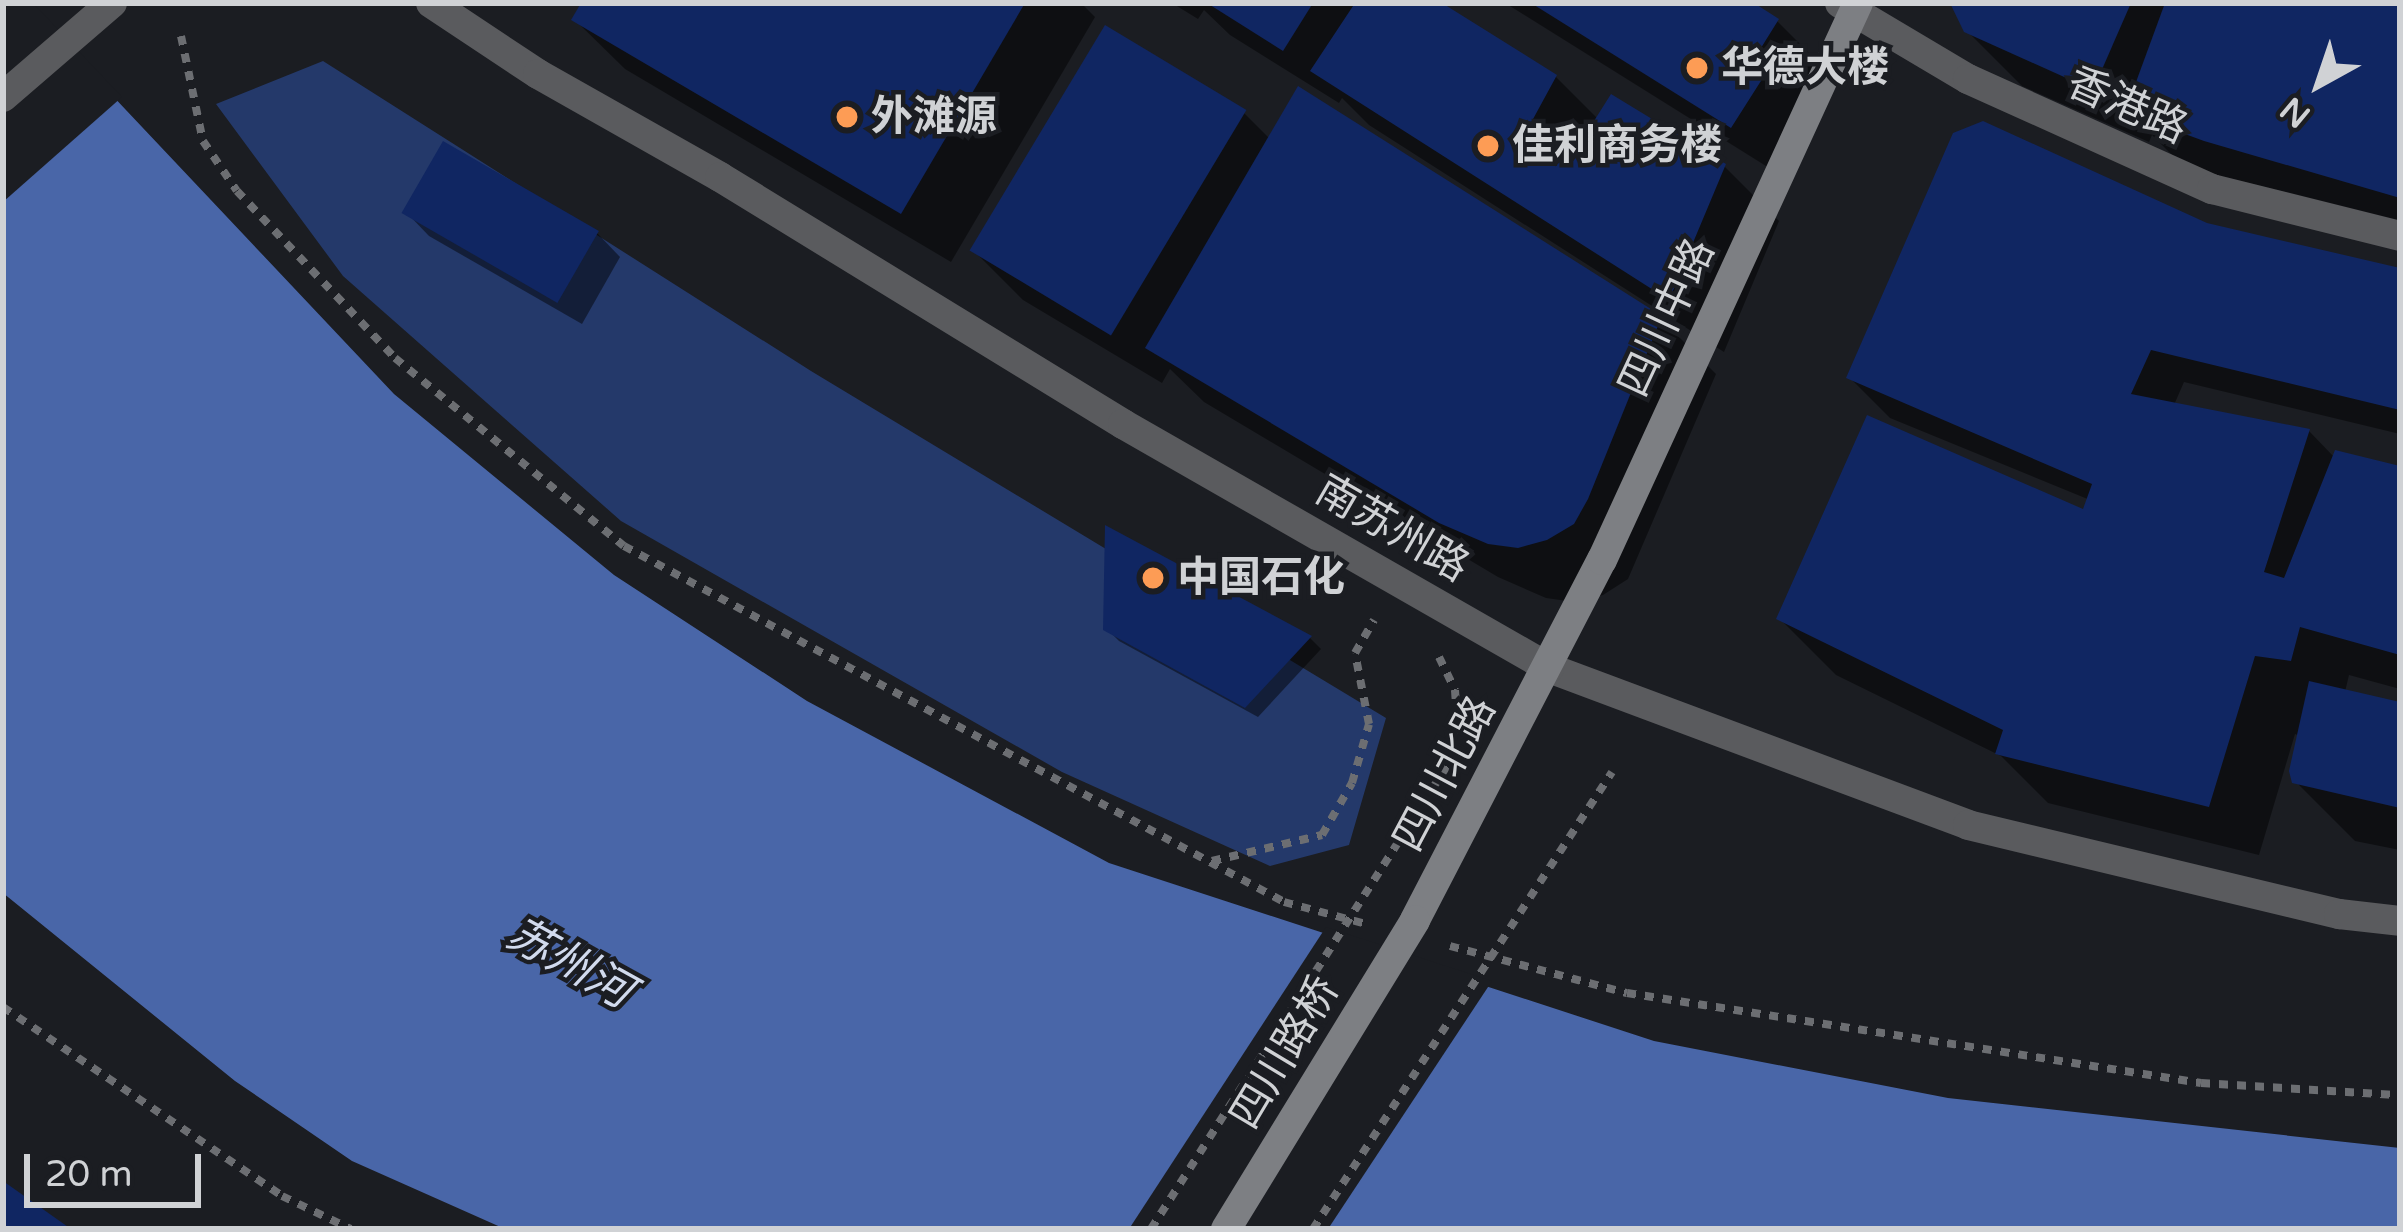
<!DOCTYPE html>
<html>
<head>
<meta charset="utf-8">
<style>
  body { margin:0 }
  #map { position:relative; width:2403px; height:1232px; overflow:hidden; background:#1b1d22; font-family:"Varela Round","Noto Sans SC",sans-serif }
  div>[style] { position:absolute }
  .green>* { inset:0; background:#24396a }
  .water>* { inset:0; background:#4966a8 }
  .pier>* { inset:0; background:#1b1d22 }
  .shadow>* { inset:0; background:#0007 }
  .building>* { inset:0; background:#102662; transform-origin:0 0 }
  .path>* { height:8px; margin-top:-4px; transform-origin:0; background:repeating-linear-gradient(90deg,#6c6e72 0 9px,transparent 0 18px) }
  .minor>* { height:30px; margin:-15px; padding:0 15px; transform-origin:15px; border-radius:15px; background:#5a5b5e }
  .tertiary>* { height:30px; margin:-15px; padding:0 15px; transform-origin:15px; border-radius:15px; background:#5a5b5e }
  .secondary>* { height:30px; margin:-15px; padding:0 15px; transform-origin:15px; border-radius:15px; background:#7d7f83 }
  .path-bridge>* { height:8px; margin-top:-4px; transform-origin:0; background:repeating-linear-gradient(90deg,#6c6e72 0 9px,transparent 0 18px) }
  .secondary-bridge>* { height:30px; margin:-15px; padding:0 15px; transform-origin:15px; border-radius:15px; background:#7d7f83 }
  .dots>* { width:33px; height:33px; translate:-50% -50%; box-sizing:border-box; border:6px solid #1b1d22; border-radius:50% }
  span { translate:-50% -50%; white-space:nowrap; text-align:center; line-height:1.15; -webkit-text-stroke:9px #1b1d22; paint-order:stroke }
  .poi-label { font-size:42px; color:#d0d2d5; font-weight:700 }
  .left { translate:0 -50%; text-align:left }
  .street-label { font-size:42px; color:#d0d2d5 }
  .water-label { font-size:45px; color:#d1daed; font-style:italic }
  .frame { position:absolute; inset:0; border:6px solid #d0d2d5; pointer-events:none }
  .north { position:absolute; left:2259px; top:24px; width:120px; height:120px; -webkit-text-stroke:9px #1b1d22; paint-order:stroke; rotate:220deg; font-size:33px; font-weight:700; line-height:48px; text-align:center; color:#d0d2d5 }
  .north::after { content:''; display:block; margin:auto; width:42px; height:54px; background:#d0d2d5; clip-path:polygon(50% 0,100% 100%,50% 72%,0 100%) }
  .scale { position:absolute; left:24px; top:1154px; width:177px; height:54px; box-sizing:border-box; border:6px solid #d0d2d5; border-top:0; padding-left:15px; font-size:36px; line-height:42px; white-space:nowrap; color:#d0d2d5; -webkit-text-stroke:9px #1b1d22; paint-order:stroke }
</style>
</head>
<body>
<div id="map">
  <div class="green">
    <i style="clip-path:polygon(323px 61px,811px 371px,1386px 718px,1349px 845px,1270px 866px,1062px 772px,621px 521px,343px 276px,216px 104px)"></i>
  </div>
  <div class="water">
    <i style="clip-path:polygon(3px 3px,25px 3px,394px 394px,614px 575px,807px 701px,1109px 863px,1654px 1041px,1948px 1098px,2400px 1148px,2400px 1229px,505px 1229px,352px 1161px,235px 1081px,3px 893px)"></i>
  </div>
  <div class="pier">
    <i style="clip-path:polygon(3px 3px,33px 3px,122px 97px,3px 202px)"></i>
    <i style="clip-path:polygon(1326px 927px,1492px 981px,1328px 1229px,1129px 1229px)"></i>
  </div>
  <div class="shadow">
    <i style="clip-path:polygon(585px 3px,1081px 3px,1095px 17px,951px 262px,625px 69px,575px 20px)"></i>
    <i style="clip-path:polygon(1172px 3px,1437px 3px,1556px 77px,1599px 120px,1724px 166px,1779px 221px,1724px 352px,1369px 125px,1342px 98px,1339px 103px,1230px 35px,1204px 10px,1198px 19px)"></i>
    <i style="clip-path:polygon(1505px 3px,1748px 3px,1777px 21px,1827px 71px,1782px 176px)"></i>
    <i style="clip-path:polygon(1954px 3px,2400px 3px,2400px 236px,2185px 168px,2152px 135px,2149px 142px,2022px 86px,1966px 30px)"></i>
    <i style="clip-path:polygon(1244px 113px,1270px 139px,1661px 319px,1716px 374px,1628px 579px,1603px 595px,1574px 602px,1546px 598px,1498px 577px,1204px 402px,1170px 369px,1162px 383px,1023px 300px,973px 250px)"></i>
    <i style="clip-path:polygon(406px 212px,597px 233px,620px 257px,582px 324px,429px 236px)"></i>
    <i style="clip-path:polygon(2206px 226px,2400px 272px,2400px 434px,2184px 382px,2174px 405px,2309px 431px,2335px 458px,2400px 469px,2400px 689px,2349px 675px,2345px 692px,2400px 705px,2400px 850px,2355px 841px,2299px 785px,2292px 770px,2300px 736px,2295px 734px,2259px 855px,2048px 803px,2001px 756px,1836px 675px,1779px 618px,2081px 512px,2090px 500px,1890px 418px,1849px 377px)"></i>
    <i style="clip-path:polygon(1108px 530px,1310px 638px,1321px 649px,1258px 717px,1119px 641px,1107px 629px)"></i>
  </div>
  <div class="building">
    <i style="clip-path:polygon(581px 3px,1025px 3px,901px 214px,571px 20px)"></i>
    <i style="clip-path:polygon(1207px 3px,1313px 3px,1283px 51px)"></i>
    <i style="clip-path:polygon(1355px 3px,1442px 3px,1557px 75px,1526px 132px,1570px 159px,1611px 94px,1726px 164px,1669px 300px,1310px 71px)"></i>
    <i style="clip-path:polygon(1531px 3px,1754px 3px,1779px 19px,1751px 64px,1766px 73px,1731px 128px)"></i>
    <i style="clip-path:polygon(1950px 3px,2131px 3px,2093px 90px,1964px 32px)"></i>
    <i style="clip-path:polygon(2165px 3px,2400px 3px,2400px 198px,2204px 141px,2125px 112px)"></i>
    <i style="left:1105px;top:25px;width:165px;height:263px;rotate:31deg"></i>
    <i style="clip-path:polygon(1298px 86px,1662px 316px,1588px 499px,1574px 524px,1547px 540px,1518px 548px,1488px 544px,1439px 523px,1145px 348px)"></i>
    <i style="clip-path:polygon(1983px 121px,2207px 223px,2400px 268px,2400px 410px,2151px 350px,2131px 394px,2310px 429px,2264px 572px,2284px 578px,2335px 450px,2400px 466px,2400px 655px,2300px 627px,2291px 661px,2255px 656px,2209px 807px,1995px 754px,2003px 730px,1776px 619px,1867px 415px,2083px 509px,2092px 484px,1846px 378px,1953px 133px)"></i>
    <i style="left:443px;top:141px;width:180px;height:83px;rotate:30deg"></i>
    <i style="clip-path:polygon(1105px 525px,1312px 636px,1245px 708px,1103px 630px)"></i>
    <i style="clip-path:polygon(2309px 681px,2400px 702px,2400px 808px,2292px 783px,2289px 771px)"></i>
    <i style="clip-path:polygon(3px 1181px,71px 1229px,3px 1229px)"></i>
  </div>
  <div class="path">
    <i style="left:181px;top:36px;width:107px;rotate:78.2deg"></i>
    <i style="left:203px;top:141px;width:60px;rotate:55.8deg"></i>
    <i style="left:237px;top:191px;width:230px;rotate:46.6deg"></i>
    <i style="left:395px;top:358px;width:296px;rotate:39.4deg"></i>
    <i style="left:624px;top:546px;width:750px;rotate:28.34deg"></i>
    <i style="left:1284px;top:902px;width:85px;rotate:15deg"></i>
    <i style="left:1439px;top:657px;width:37px;rotate:64deg"></i>
    <i style="left:1455px;top:690px;width:44px;rotate:86.1deg"></i>
    <i style="left:1212px;top:861px;width:113px;rotate:-13.3deg"></i>
    <i style="left:1322px;top:835px;width:60px;rotate:-60deg"></i>
    <i style="left:1352px;top:783px;width:61px;rotate:-73.9deg"></i>
    <i style="left:1369px;top:724px;width:72px;rotate:-101.2deg"></i>
    <i style="left:1355px;top:653px;width:38px;rotate:-60deg"></i>
    <i style="left:1450px;top:946px;width:183px;rotate:14.9deg"></i>
    <i style="left:1627px;top:993px;width:581px;rotate:8.91deg"></i>
    <i style="left:2201px;top:1083px;width:199px;rotate:3.5deg"></i>
    <i style="left:3px;top:1007px;width:337px;rotate:34.1deg"></i>
    <i style="left:282px;top:1196px;width:76px;rotate:25.6deg"></i>
  </div>
  <div class="minor">
    <i style="left:1840px;top:3px;width:149px;rotate:30.7deg"></i>
    <i style="left:1968px;top:79px;width:268px;rotate:24.3deg"></i>
    <i style="left:2212px;top:189px;width:194px;rotate:14deg"></i>
    <i style="left:3px;top:97px;width:144px;rotate:-40.8deg"></i>
    <i style="left:1549px;top:668px;width:447px;rotate:20.5deg"></i>
    <i style="left:1968px;top:825px;width:382px;rotate:13.5deg"></i>
    <i style="left:2339px;top:914px;width:61px;rotate:6.5deg"></i>
  </div>
  <div class="tertiary">
    <i style="left:431px;top:3px;width:128px;rotate:33.6deg"></i>
    <i style="left:538px;top:74px;width:209px;rotate:29.5deg"></i>
    <i style="left:720px;top:177px;width:473px;rotate:31.5deg"></i>
    <i style="left:1123px;top:424px;width:491px;rotate:29.8deg"></i>
  </div>
  <div class="secondary">
    <i style="left:1415px;top:920px;width:406px;rotate:-62.6deg"></i>
    <i style="left:1602px;top:560px;width:613px;rotate:-65.32deg"></i>
  </div>
  <div class="path-bridge">
    <i style="left:1151px;top:1229px;width:572px;rotate:-57.42deg"></i>
    <i style="left:1313px;top:1229px;width:546px;rotate:-56.8deg"></i>
  </div>
  <div class="secondary-bridge">
    <i style="left:1226px;top:1229px;width:362px;rotate:-58.5deg"></i>
  </div>
  <div class="dots">
    <i style="left:1697px;top:68px;background:#fd9c55"></i>
    <i style="left:847px;top:117px;background:#fd9c55"></i>
    <i style="left:1488px;top:146px;background:#fd9c55"></i>
    <i style="left:1153px;top:578px;background:#fd9c55"></i>
  </div>
  <div class="poi-label">
    <span class="left" style="left:1721px;top:68px">华德大楼</span>
    <span class="left" style="left:871px;top:117px">外滩源</span>
    <span class="left" style="left:1512px;top:146px">佳利商务楼</span>
    <span class="left" style="left:1177px;top:578px">中国石化</span>
  </div>
  <div class="street-label">
    <span style="left:2127px;top:106px;rotate:24deg">香港路</span>
    <span style="left:1667px;top:318px;rotate:-65deg">四川中路</span>
    <span style="left:1392px;top:529px;rotate:30deg">南苏州路</span>
    <span style="left:1445px;top:774px;rotate:-62deg">四川北路</span>
    <span style="left:1285px;top:1053px;rotate:-59deg">四川路桥</span>
  </div>
  <div class="water-label">
    <span style="left:569px;top:964px;rotate:29deg">苏州河</span>
  </div>
  <div class="frame"></div>
  <div class="north">N</div>
  <div class="scale">20 m</div>
</div>
</body>
</html>
